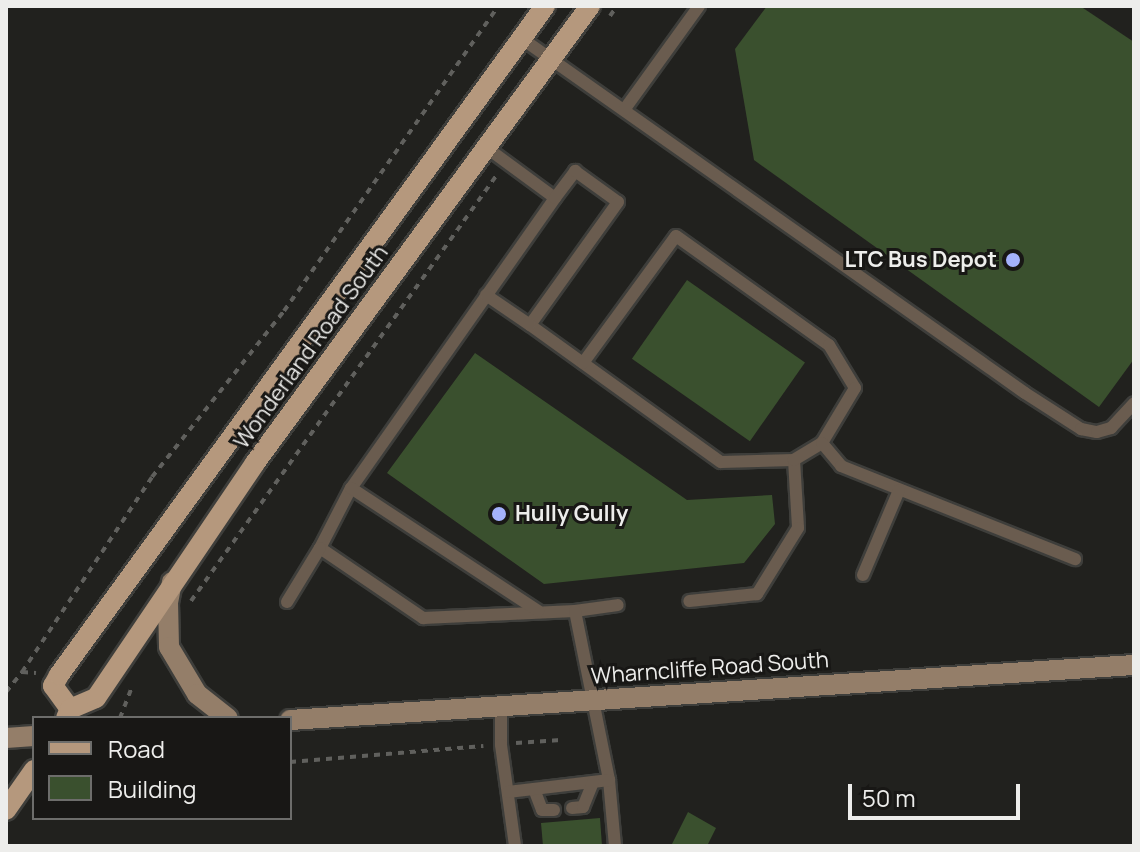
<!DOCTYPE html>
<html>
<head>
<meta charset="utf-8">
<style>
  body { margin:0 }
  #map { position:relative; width:1140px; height:852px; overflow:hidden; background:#21211e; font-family:Manrope,sans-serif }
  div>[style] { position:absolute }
  .building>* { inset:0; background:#3a502e; transform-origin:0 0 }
  .path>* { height:4px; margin-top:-2px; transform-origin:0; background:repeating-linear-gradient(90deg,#60605d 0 6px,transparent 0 12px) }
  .roads { filter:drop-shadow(2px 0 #3e3e3b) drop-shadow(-2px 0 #3e3e3b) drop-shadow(0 2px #3e3e3b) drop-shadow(0 -2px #3e3e3b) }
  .service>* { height:12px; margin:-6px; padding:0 6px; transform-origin:6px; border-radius:6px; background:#6a5c4f }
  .secondary>* { height:20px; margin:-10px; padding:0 10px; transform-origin:10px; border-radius:10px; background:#947e69 }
  .primary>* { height:20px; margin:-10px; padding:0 10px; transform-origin:10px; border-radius:10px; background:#b5987d }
  .dots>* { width:22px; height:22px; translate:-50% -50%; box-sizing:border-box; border:4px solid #181715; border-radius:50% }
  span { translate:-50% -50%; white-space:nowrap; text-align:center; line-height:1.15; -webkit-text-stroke:6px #181715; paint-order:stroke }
  .poi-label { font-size:22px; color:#ededeb; font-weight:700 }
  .right { translate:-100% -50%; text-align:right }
  .left { translate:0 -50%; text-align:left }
  .street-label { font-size:22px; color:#ededeb }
  .frame { position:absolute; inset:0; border:8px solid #ededeb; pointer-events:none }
  .legend { position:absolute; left:32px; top:716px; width:260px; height:104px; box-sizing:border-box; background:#181715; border:2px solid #6d6d6b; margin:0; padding:10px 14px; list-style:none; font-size:24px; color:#ededeb }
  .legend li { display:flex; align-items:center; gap:16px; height:40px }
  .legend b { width:40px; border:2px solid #6d6d6b }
  .scale { position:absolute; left:848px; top:784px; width:172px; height:36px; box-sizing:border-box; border:4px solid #ededeb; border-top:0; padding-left:10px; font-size:24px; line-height:28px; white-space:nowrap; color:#ededeb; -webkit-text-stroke:6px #181715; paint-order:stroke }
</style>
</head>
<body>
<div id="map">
  <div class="building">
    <i style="clip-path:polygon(767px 6px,1080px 6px,1134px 42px,1134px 359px,1099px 407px,754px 160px,735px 49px)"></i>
    <i style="left:687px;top:280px;width:144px;height:96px;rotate:35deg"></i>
    <i style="clip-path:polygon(475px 353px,687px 500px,772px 495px,775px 524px,744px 563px,544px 584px,387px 473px)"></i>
    <i style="clip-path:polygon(688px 812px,716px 828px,707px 846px,671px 846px)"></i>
    <i style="clip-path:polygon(600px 818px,602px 846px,543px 846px,541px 823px)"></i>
  </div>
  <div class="path">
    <i style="left:610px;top:16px;width:12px;rotate:-55deg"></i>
    <i style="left:191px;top:601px;width:523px;rotate:-54.33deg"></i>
    <i style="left:22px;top:672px;width:234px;rotate:-56.3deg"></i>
    <i style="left:152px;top:477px;width:212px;rotate:-51.5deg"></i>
    <i style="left:284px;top:311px;width:373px;rotate:-54.9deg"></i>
    <i style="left:6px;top:692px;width:26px;rotate:-51deg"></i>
    <i style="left:22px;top:672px;width:14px;rotate:4deg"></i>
    <i style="left:120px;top:718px;width:33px;rotate:-69deg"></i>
    <i style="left:516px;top:743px;width:45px;rotate:-3.8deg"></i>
    <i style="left:290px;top:762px;width:194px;rotate:-4.7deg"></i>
  </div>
  <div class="roads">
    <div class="service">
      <i style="left:521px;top:38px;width:616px;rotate:35.16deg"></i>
      <i style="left:1025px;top:393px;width:67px;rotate:32.7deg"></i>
      <i style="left:1081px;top:429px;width:16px;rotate:11deg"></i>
      <i style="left:1097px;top:432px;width:15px;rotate:-16deg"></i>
      <i style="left:1111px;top:428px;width:34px;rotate:-47deg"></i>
      <i style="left:624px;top:110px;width:128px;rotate:-54.2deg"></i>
      <i style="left:487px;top:148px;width:84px;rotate:36.3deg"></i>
      <i style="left:555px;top:198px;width:355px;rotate:125.1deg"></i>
      <i style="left:351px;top:488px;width:68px;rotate:117.3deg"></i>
      <i style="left:320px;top:548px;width:125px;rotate:34.2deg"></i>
      <i style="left:423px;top:618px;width:152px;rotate:-2.6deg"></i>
      <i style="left:575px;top:611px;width:43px;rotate:-7.9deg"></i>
      <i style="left:555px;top:198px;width:34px;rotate:-53deg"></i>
      <i style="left:575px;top:171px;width:53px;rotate:35.8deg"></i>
      <i style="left:618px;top:202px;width:151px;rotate:125.6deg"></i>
      <i style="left:530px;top:325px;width:235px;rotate:35.7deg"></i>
      <i style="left:721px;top:462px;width:73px;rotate:-1.6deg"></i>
      <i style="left:794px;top:460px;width:68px;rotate:86.6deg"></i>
      <i style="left:798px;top:528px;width:78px;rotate:121.8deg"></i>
      <i style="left:757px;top:594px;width:68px;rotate:174.1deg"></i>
      <i style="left:486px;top:295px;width:53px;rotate:34.3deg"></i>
      <i style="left:583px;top:363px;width:157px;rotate:-53.8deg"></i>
      <i style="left:676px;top:236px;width:188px;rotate:35.5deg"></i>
      <i style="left:829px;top:345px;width:50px;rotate:58.8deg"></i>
      <i style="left:855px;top:388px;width:64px;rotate:121deg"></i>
      <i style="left:822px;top:443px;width:33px;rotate:149deg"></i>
      <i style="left:822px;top:443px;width:30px;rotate:50deg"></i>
      <i style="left:841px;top:466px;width:252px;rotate:21.7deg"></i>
      <i style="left:351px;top:488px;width:224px;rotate:33.3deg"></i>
      <i style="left:863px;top:575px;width:92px;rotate:-67deg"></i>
      <i style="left:287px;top:602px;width:63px;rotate:-58.6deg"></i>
      <i style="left:575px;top:611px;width:172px;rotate:78.6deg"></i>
      <i style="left:609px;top:780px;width:66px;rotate:84.8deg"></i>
      <i style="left:501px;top:706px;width:39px;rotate:90deg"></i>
      <i style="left:501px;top:745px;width:102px;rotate:82.1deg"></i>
      <i style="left:534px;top:789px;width:22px;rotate:69deg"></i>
      <i style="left:542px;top:810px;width:12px"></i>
      <i style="left:508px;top:792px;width:102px;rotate:-6.8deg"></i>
      <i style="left:572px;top:808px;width:11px;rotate:-5deg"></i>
      <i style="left:583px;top:807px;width:27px;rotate:-68deg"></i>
    </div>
    <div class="secondary">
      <i style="left:172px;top:582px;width:20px;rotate:101deg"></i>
      <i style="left:168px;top:602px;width:45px;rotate:88.7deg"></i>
      <i style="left:169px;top:647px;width:55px;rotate:59.2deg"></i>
      <i style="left:197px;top:694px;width:39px;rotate:38deg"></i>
      <i style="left:290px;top:720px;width:846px;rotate:-3.73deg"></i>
      <i style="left:6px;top:738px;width:28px;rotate:-4deg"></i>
    </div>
    <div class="primary">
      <i style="left:70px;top:709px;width:29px;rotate:-126deg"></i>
      <i style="left:53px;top:686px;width:13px;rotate:-61deg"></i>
      <i style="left:59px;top:675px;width:827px;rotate:-54deg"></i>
      <i style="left:66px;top:718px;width:10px;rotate:-66deg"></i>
      <i style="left:70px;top:709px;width:28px;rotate:-23deg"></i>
      <i style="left:96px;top:698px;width:284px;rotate:-55.9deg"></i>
      <i style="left:255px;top:463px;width:567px;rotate:-53.76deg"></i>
      <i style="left:6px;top:810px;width:49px;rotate:-55deg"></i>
    </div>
  </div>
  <div class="dots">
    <i style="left:1013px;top:260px;background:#a4b2fc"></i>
    <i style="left:499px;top:514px;background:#a4b2fc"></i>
  </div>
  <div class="poi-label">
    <span class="right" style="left:997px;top:260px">LTC Bus Depot</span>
    <span class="left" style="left:515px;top:514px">Hully Gully</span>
  </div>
  <div class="street-label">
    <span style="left:311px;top:347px;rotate:-54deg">Wonderland Road South</span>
    <span style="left:710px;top:668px;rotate:-4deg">Wharncliffe Road South</span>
  </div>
  <div class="frame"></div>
  <ul class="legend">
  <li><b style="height:10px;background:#b5987d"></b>Road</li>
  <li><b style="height:22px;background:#3a502e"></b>Building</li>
  </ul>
  <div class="scale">50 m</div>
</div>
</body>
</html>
